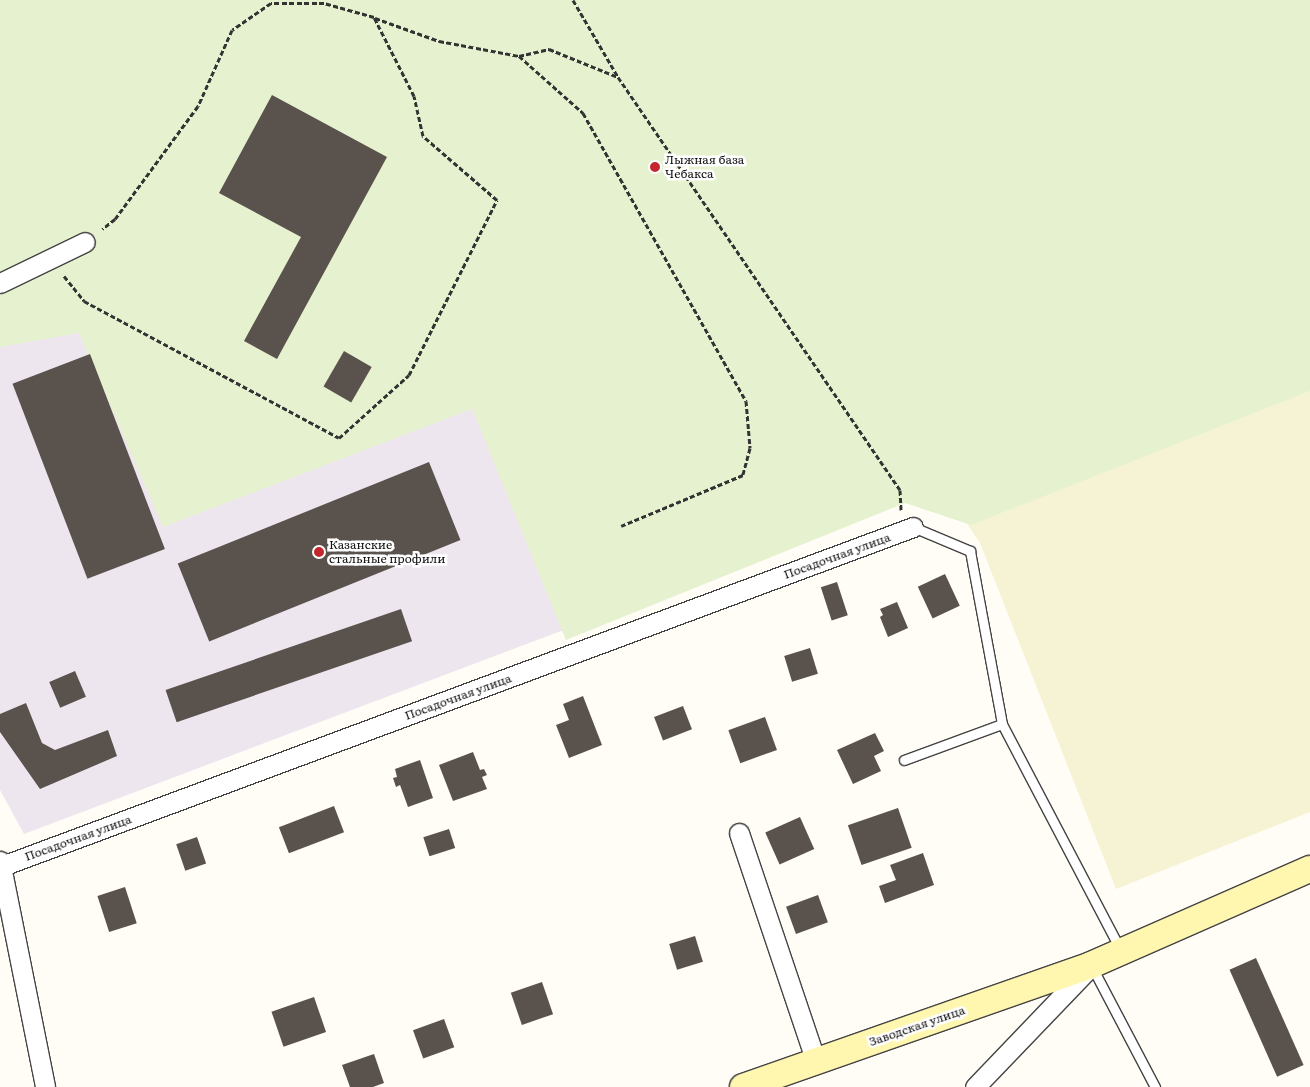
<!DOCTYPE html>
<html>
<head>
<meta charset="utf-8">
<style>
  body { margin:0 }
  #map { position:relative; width:1310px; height:1087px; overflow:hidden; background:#fffdf5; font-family:Literata,serif }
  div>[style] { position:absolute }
  .industrial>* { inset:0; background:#eee6ef }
  .farmland>* { inset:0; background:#f6f3d4 }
  .pitch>* { inset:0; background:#e6f2cf }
  .building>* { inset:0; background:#5a524d; transform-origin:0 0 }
  .path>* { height:3px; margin-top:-1.5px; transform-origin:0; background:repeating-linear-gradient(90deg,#333 0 5px,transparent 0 7.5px) }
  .roads { filter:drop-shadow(1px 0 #444) drop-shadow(-1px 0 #444) drop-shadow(0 1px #444) drop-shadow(0 -1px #444) }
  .lane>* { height:9px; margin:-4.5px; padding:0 4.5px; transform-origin:4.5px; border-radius:4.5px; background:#fff }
  .street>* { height:19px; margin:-9.5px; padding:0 9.5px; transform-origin:9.5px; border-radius:9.5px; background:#fff }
  .secondary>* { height:26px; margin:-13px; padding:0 13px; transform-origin:13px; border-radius:13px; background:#fff6b0 }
  .dots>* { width:14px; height:14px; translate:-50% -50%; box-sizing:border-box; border:2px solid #fff; border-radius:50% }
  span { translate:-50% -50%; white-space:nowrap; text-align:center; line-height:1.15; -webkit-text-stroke:5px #fff; paint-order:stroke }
  .poi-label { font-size:12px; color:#111 }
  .left { translate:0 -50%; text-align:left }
  .street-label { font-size:12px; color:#111 }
</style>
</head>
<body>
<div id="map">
  <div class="industrial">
    <i style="clip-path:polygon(258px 43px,526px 454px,585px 622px,24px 834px,0 790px,0 308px)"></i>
  </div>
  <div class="farmland">
    <i style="clip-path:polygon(614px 0,1310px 0,1310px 812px,1116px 889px,980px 543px)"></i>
  </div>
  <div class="pitch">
    <i style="clip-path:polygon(0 0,1310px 0,1310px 391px,971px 525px,905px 503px,566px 640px,472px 409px,163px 527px,79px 333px,0 347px)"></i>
  </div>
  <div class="building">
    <i style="clip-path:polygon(272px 95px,387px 157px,277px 359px,244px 341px,301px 237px,219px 193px)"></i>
    <i style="left:344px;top:351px;width:32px;height:41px;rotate:30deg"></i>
    <i style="left:90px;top:354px;width:209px;height:83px;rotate:69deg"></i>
    <i style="left:429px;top:462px;width:84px;height:271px;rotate:68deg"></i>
    <i style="left:945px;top:574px;width:35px;height:30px;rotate:65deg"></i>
    <i style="left:837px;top:582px;width:35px;height:17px;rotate:72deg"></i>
    <i style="clip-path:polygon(897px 602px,908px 628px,888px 637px,880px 617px,883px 615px,880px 609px)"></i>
    <i style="left:401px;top:609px;width:34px;height:249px;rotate:71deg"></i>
    <i style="left:810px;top:648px;width:27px;height:27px;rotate:73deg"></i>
    <i style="left:75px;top:671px;width:28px;height:28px;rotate:67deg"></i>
    <i style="clip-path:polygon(583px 696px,602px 745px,569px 758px,556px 725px,569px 720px,563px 704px)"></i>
    <i style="clip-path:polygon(26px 703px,42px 743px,55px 750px,108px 730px,117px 756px,40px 789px,0 732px,0 714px)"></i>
    <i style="left:683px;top:706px;width:25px;height:31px;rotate:69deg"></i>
    <i style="left:765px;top:717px;width:35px;height:39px;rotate:70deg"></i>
    <i style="clip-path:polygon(875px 733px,884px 751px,874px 756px,881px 771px,853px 784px,837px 750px)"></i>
    <i style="clip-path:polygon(473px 752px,480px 770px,484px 769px,487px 775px,482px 777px,487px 789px,453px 801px,439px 765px)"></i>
    <i style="clip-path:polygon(420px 760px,433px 798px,408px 807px,400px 785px,396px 787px,393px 778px,397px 777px,395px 769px)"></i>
    <i style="left:334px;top:806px;width:28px;height:59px;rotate:69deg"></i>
    <i style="left:898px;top:808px;width:42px;height:53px;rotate:71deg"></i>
    <i style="left:800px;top:817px;width:35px;height:38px;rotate:66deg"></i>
    <i style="left:449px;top:829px;width:20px;height:27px;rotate:72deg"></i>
    <i style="left:197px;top:837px;width:28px;height:22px;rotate:71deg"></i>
    <i style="clip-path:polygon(923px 853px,934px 885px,885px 903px,879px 886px,896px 880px,890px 865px)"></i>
    <i style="left:125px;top:887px;width:38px;height:29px;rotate:72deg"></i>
    <i style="left:818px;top:895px;width:29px;height:34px;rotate:70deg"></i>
    <i style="left:695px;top:936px;width:27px;height:27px;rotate:73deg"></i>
    <i style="left:1256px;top:958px;width:117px;height:29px;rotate:66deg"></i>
    <i style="left:542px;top:982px;width:34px;height:33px;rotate:71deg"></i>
    <i style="left:314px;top:997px;width:37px;height:45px;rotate:71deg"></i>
    <i style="left:444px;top:1019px;width:30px;height:33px;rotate:70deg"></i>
    <i style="clip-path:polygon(374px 1054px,384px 1083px,373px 1087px,350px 1087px,342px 1065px)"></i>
  </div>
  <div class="path">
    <i style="left:573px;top:0;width:89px;rotate:59.7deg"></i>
    <i style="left:618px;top:77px;width:500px;rotate:55.67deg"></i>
    <i style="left:900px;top:490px;width:20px;rotate:87deg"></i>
    <i style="left:375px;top:18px;width:68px;rotate:19.8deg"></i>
    <i style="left:439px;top:41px;width:81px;rotate:10.6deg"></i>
    <i style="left:519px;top:56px;width:86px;rotate:41.7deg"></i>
    <i style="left:583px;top:113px;width:331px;rotate:60.5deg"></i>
    <i style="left:746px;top:401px;width:47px;rotate:85.1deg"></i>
    <i style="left:750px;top:448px;width:28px;rotate:105deg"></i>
    <i style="left:743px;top:475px;width:132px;rotate:157.3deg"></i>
    <i style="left:519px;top:56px;width:31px;rotate:-13deg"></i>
    <i style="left:549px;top:49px;width:74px;rotate:22.1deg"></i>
    <i style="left:64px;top:276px;width:32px;rotate:51deg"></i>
    <i style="left:84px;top:301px;width:289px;rotate:28.2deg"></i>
    <i style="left:339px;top:438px;width:94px;rotate:-42deg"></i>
    <i style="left:409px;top:375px;width:196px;rotate:-63.3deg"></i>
    <i style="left:497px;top:200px;width:98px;rotate:-139.1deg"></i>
    <i style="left:423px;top:136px;width:41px;rotate:-102.7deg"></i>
    <i style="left:414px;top:96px;width:89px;rotate:-116.9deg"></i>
    <i style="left:374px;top:17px;width:52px;rotate:-164.4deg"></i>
    <i style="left:324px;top:3px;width:53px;rotate:180deg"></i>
    <i style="left:271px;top:3px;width:47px;rotate:145.3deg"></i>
    <i style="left:232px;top:30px;width:83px;rotate:114.1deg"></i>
    <i style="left:198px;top:106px;width:140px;rotate:126.3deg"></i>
    <i style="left:115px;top:219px;width:16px;rotate:142deg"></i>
  </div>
  <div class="roads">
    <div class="lane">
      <i style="left:913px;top:527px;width:62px;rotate:22.8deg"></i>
      <i style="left:970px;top:551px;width:176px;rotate:79.5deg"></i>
      <i style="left:1002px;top:724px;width:254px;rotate:62.3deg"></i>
      <i style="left:904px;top:760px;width:104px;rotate:-20.2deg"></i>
      <i style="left:1092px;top:967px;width:136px;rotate:62.3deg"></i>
    </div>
    <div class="street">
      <i style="left:0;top:283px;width:94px;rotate:-25.8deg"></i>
      <i style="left:739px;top:833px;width:242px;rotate:71.4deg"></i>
      <i style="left:0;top:861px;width:230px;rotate:78.7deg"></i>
      <i style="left:2px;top:866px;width:972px;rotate:-20.41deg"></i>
      <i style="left:975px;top:1087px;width:165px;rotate:-46.2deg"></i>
    </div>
    <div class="secondary">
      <i style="left:743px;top:1087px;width:369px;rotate:-19.3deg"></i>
      <i style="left:1091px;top:965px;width:239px;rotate:-23.7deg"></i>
    </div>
  </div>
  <div class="dots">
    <i style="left:655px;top:167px;background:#c4262e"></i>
    <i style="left:319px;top:552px;background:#c4262e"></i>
  </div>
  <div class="poi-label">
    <span class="left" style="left:665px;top:167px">Лыжная база<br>Чебакса</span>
    <span class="left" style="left:329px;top:552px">Казанские<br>стальные профили</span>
  </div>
  <div class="street-label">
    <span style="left:837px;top:556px;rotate:-20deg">Посадочная улица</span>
    <span style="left:458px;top:697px;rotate:-20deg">Посадочная улица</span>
    <span style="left:78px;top:838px;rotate:-20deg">Посадочная улица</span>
    <span style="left:917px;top:1026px;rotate:-19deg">Заводская улица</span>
  </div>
</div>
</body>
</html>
